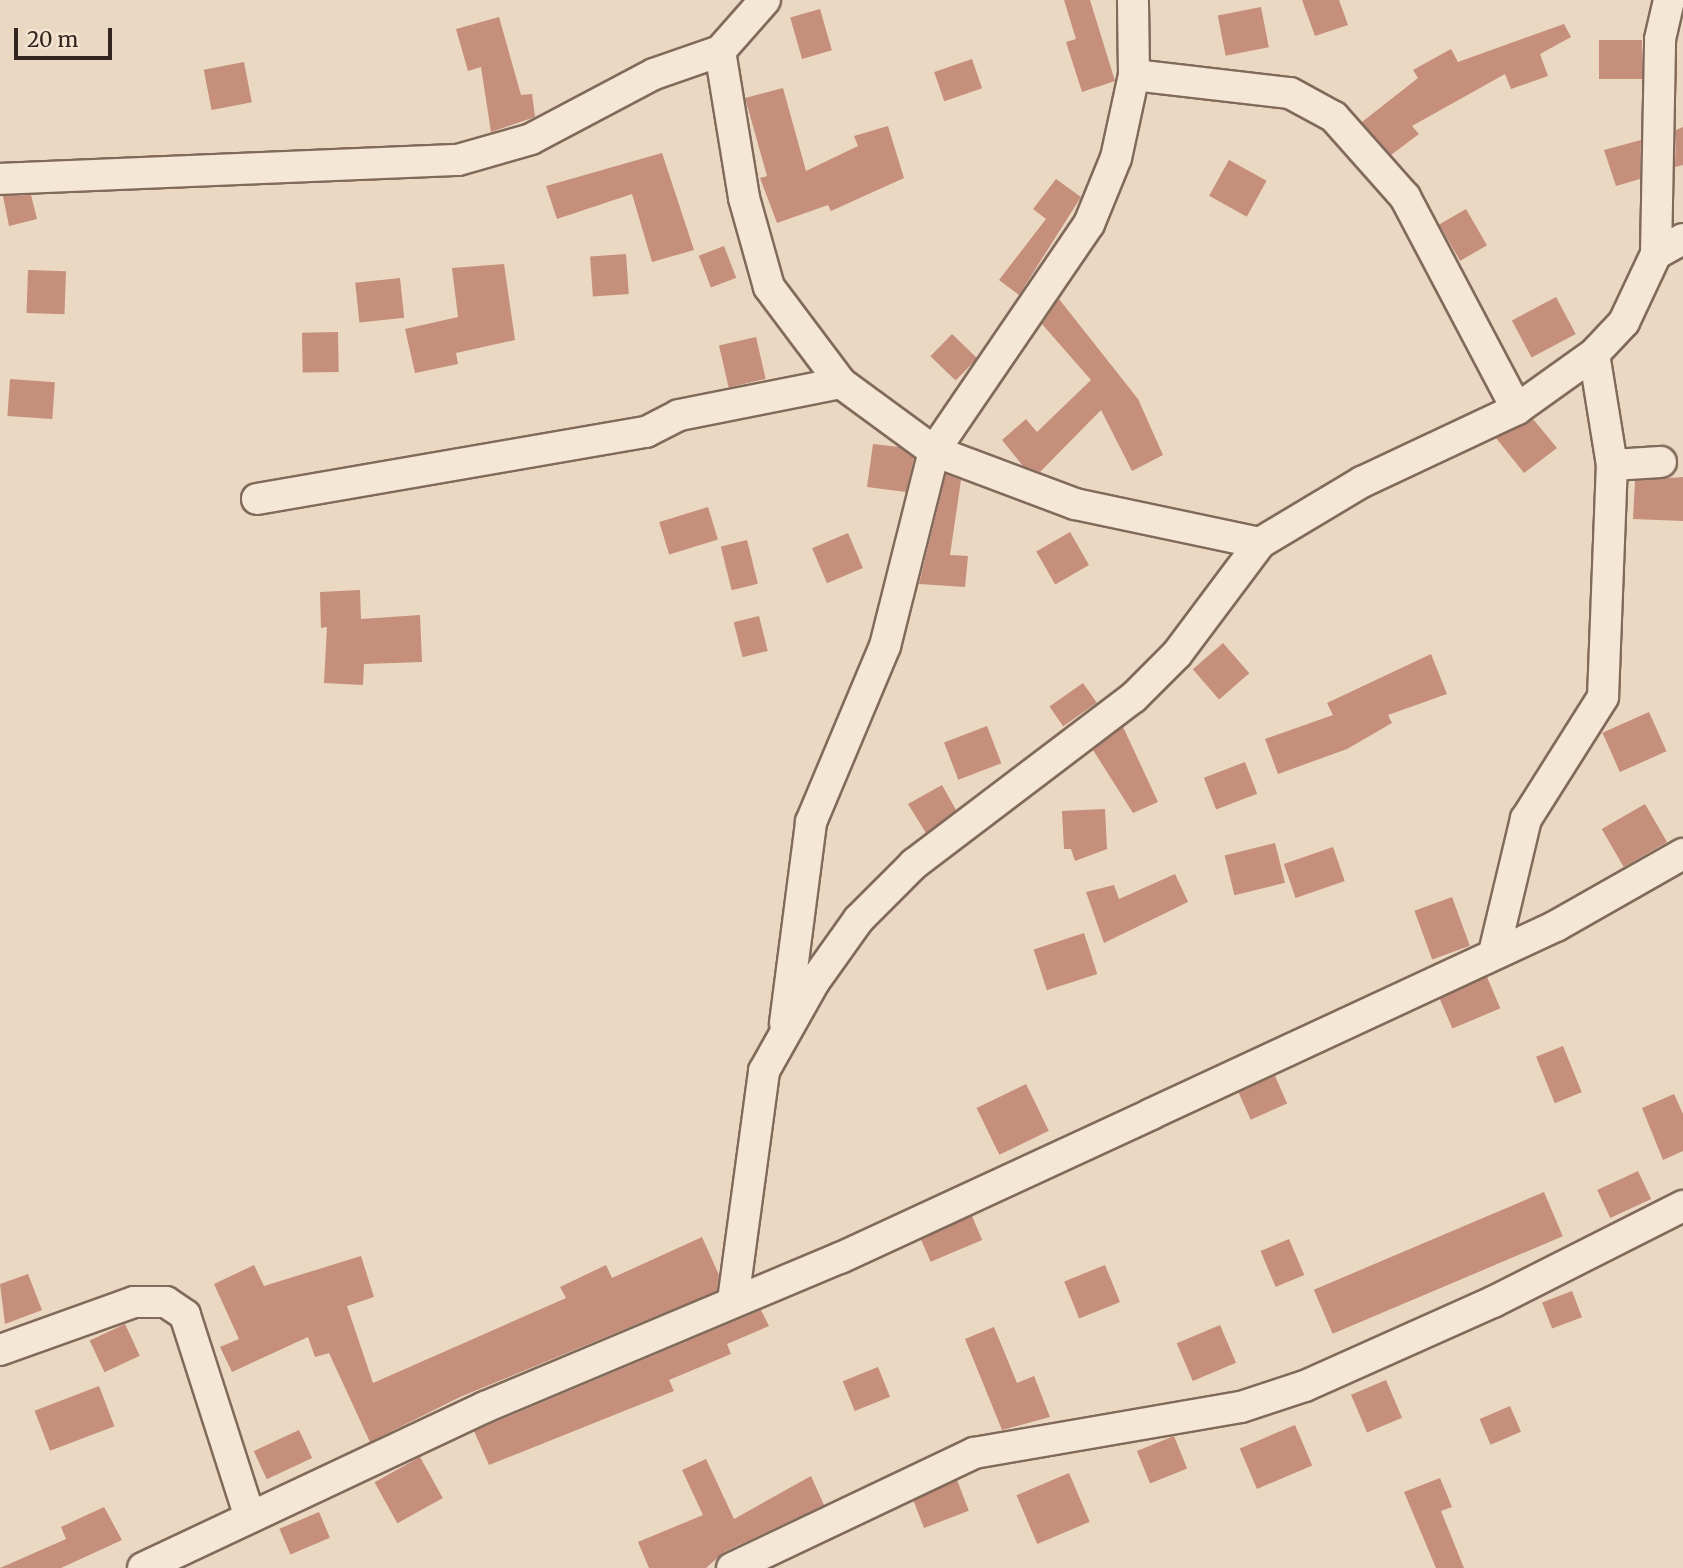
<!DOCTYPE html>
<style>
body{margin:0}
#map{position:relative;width:1683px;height:1568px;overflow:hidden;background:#ead8c2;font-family:Merriweather,serif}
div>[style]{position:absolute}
.building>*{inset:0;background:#c58f7b;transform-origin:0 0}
.roads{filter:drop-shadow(2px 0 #826a5b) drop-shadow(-2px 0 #826a5b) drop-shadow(0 2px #826a5b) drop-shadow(0 -2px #826a5b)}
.minor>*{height:30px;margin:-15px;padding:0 15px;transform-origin:15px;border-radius:15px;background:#f5e7d5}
span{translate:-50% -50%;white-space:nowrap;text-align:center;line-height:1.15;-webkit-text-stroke:5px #f2e4d1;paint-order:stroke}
.scale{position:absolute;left:14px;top:28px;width:98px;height:32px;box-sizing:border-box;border:4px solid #33251e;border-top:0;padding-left:9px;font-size:21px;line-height:24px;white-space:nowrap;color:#33251e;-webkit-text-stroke:5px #f2e4d1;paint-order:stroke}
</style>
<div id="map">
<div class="building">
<div style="clip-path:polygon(1064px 0,1090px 0,1115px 81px,1082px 92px,1066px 42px,1076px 39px)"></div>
<div style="clip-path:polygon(1302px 0,1339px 0,1348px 25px,1315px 36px)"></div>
<div style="left:1261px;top:7px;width:41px;height:44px;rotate:79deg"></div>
<div style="left:820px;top:9px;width:43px;height:31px;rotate:74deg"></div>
<div style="clip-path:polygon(499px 17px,521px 95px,532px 94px,535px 117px,491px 132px,481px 67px,468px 71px,456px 29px)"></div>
<div style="clip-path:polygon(1564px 24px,1571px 37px,1540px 54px,1548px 76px,1511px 89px,1505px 74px,1412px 126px,1419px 134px,1391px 155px,1362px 122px,1418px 78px,1413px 70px,1451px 49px,1458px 62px)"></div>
<div style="left:1642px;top:40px;width:39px;height:43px;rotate:90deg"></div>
<div style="left:972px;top:59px;width:31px;height:40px;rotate:71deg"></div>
<div style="left:244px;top:62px;width:41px;height:41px;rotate:79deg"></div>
<div style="clip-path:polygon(783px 88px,806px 171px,858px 146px,854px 136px,888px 126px,904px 178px,831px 211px,828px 205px,777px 223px,760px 178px,767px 176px,745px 98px)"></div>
<div style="clip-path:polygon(1683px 127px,1683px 165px,1675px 167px,1676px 130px)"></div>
<div style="clip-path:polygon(1641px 140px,1640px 179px,1616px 186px,1604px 150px)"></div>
<div style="clip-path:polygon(662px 153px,694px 250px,652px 262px,632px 194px,557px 219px,546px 186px)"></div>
<div style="left:1229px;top:160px;width:43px;height:41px;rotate:29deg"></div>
<div style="clip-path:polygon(1056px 179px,1081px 197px,1019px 295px,999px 280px,1046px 219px,1033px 209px)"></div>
<div style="clip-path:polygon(31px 195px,37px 219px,9px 226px,3px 196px)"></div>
<div style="left:1466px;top:209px;width:42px;height:31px;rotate:60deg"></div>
<div style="left:724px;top:246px;width:34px;height:27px;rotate:69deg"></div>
<div style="left:626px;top:254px;width:40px;height:36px;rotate:86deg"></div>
<div style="clip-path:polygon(504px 264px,515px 340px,456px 353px,458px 364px,415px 373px,405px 329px,458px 317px,452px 268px)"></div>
<div style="left:28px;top:270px;width:38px;height:43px;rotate:2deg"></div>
<div style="left:400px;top:278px;width:40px;height:45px;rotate:84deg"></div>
<div style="left:1556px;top:297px;width:42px;height:50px;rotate:62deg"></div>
<div style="clip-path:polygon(1059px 299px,1138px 399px,1163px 455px,1132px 471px,1101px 410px,1040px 472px,1023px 466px,1002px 440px,1026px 419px,1037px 432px,1091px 380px,1042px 324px)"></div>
<div style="left:338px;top:332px;width:40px;height:36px;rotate:89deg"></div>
<div style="left:952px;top:334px;width:35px;height:31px;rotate:44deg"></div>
<div style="left:756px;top:337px;width:43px;height:38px;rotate:77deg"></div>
<div style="left:10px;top:379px;width:45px;height:37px;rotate:4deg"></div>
<div style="clip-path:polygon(1533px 419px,1557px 448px,1524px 473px,1496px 438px)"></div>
<div style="clip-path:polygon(873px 444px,899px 447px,914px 458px,906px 492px,867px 487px)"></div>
<div style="clip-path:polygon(946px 474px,961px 480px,950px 555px,968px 556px,965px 587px,919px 584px)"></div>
<div style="clip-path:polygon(1683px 477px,1683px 521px,1633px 519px,1635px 481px)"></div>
<div style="left:708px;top:507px;width:34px;height:51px;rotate:73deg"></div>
<div style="left:1070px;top:532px;width:38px;height:39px;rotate:60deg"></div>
<div style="left:848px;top:533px;width:38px;height:39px;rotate:67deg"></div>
<div style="left:747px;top:540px;width:45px;height:27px;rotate:76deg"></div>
<div style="clip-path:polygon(360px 590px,361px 619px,420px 615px,422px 662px,364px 664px,363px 685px,324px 683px,327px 627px,321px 628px,320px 592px)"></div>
<div style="left:759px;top:616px;width:36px;height:26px;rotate:76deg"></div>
<div style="left:1223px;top:643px;width:40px;height:40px;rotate:49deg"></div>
<div style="clip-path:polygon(1431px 654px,1447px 694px,1388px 715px,1392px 723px,1347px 749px,1278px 774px,1265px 739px,1333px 715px,1327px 703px)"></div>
<div style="left:1083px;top:683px;width:24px;height:41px;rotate:55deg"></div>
<div style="left:1649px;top:712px;width:43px;height:51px;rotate:66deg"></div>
<div style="left:987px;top:726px;width:40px;height:46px;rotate:69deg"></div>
<div style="clip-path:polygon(1123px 727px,1158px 802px,1133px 813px,1093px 750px)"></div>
<div style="left:1245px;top:762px;width:34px;height:44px;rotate:69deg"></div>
<div style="clip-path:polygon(942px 785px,956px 810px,926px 833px,908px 804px)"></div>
<div style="left:1645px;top:804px;width:44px;height:50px;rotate:60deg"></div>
<div style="clip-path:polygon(1105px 809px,1107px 849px,1075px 861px,1071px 849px,1064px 849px,1062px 811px)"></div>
<div style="left:1275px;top:843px;width:41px;height:52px;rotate:76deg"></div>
<div style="left:1333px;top:847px;width:36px;height:52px;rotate:71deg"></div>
<div style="clip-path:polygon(1175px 874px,1188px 902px,1104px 943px,1086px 892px,1114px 885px,1119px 899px)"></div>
<div style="left:1452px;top:897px;width:52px;height:40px;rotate:70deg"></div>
<div style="left:1084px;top:933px;width:43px;height:53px;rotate:72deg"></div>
<div style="left:1487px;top:977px;width:34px;height:52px;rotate:67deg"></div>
<div style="left:1563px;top:1046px;width:50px;height:29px;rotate:68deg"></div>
<div style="left:1275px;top:1076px;width:30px;height:40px;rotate:66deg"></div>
<div style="left:1026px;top:1084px;width:52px;height:55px;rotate:64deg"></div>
<div style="clip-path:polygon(1674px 1094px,1683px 1114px,1683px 1151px,1663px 1160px,1642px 1108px)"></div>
<div style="left:1638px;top:1171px;width:31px;height:45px;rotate:65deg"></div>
<div style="left:1544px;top:1192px;width:48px;height:250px;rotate:67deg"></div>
<div style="left:972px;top:1216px;width:26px;height:56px;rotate:67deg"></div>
<div style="clip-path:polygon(702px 1237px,719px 1275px,717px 1291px,460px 1397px,370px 1442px,329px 1353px,315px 1357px,308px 1337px,232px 1372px,220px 1347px,239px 1339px,214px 1284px,254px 1265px,264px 1286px,361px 1256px,374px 1297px,347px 1306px,373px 1383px,566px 1298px,560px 1287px,606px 1265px,612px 1278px)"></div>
<div style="left:1289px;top:1239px;width:39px;height:31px;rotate:67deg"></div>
<div style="left:1105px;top:1265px;width:40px;height:44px;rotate:68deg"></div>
<div style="clip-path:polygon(28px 1274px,42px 1310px,5px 1324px,0 1284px)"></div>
<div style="left:1572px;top:1291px;width:28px;height:32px;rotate:69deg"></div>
<div style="clip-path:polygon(761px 1310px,769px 1326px,727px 1344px,731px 1354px,669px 1380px,674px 1391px,489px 1465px,474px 1431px)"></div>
<div style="left:125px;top:1324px;width:35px;height:39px;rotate:65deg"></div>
<div style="left:1220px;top:1325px;width:41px;height:47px;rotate:67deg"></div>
<div style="clip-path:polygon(994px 1327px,1017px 1383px,1034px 1376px,1050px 1417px,1002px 1430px,965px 1339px)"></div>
<div style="left:878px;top:1367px;width:32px;height:38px;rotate:68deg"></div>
<div style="left:1386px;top:1380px;width:41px;height:38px;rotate:67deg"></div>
<div style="left:99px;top:1386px;width:43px;height:69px;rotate:69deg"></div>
<div style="left:1510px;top:1406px;width:28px;height:33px;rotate:67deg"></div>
<div style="left:1295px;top:1425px;width:44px;height:60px;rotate:67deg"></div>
<div style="left:299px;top:1430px;width:31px;height:50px;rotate:65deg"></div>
<div style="left:1174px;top:1436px;width:35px;height:40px;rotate:68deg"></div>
<div style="left:420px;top:1457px;width:47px;height:52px;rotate:61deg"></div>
<div style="clip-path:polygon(706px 1459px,734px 1519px,811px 1476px,824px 1505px,724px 1552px,706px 1568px,649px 1568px,638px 1542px,703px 1515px,682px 1470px)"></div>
<div style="left:1069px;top:1473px;width:53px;height:57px;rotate:67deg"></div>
<div style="clip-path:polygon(1440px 1478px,1452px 1507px,1441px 1511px,1464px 1568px,1436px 1568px,1404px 1492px)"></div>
<div style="left:957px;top:1480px;width:33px;height:48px;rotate:69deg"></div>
<div style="clip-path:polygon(104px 1507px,122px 1540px,61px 1568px,0 1568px,66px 1539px,61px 1527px)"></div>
<div style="left:319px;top:1512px;width:28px;height:43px;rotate:67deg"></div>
</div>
<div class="roads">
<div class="minor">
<div style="left:720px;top:51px;width:149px;rotate:80.7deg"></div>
<div style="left:744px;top:198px;width:92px;rotate:74.3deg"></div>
<div style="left:769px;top:287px;width:120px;rotate:53.1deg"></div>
<div style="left:841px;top:383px;width:115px;rotate:36.2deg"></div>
<div style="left:934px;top:451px;width:151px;rotate:20.6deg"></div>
<div style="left:1075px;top:504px;width:189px;rotate:11.9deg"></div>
<div style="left:1134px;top:75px;width:157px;rotate:6.6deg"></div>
<div style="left:1290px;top:93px;width:50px;rotate:28.6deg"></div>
<div style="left:1334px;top:117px;width:107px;rotate:48.4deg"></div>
<div style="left:1405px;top:197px;width:240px;rotate:62.2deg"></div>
<div style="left:0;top:179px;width:458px;rotate:-2.4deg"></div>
<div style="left:458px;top:160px;width:76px;rotate:-16deg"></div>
<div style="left:531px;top:139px;width:139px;rotate:-27.9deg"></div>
<div style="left:654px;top:74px;width:70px;rotate:-19.2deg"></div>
<div style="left:720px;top:51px;width:68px;rotate:-48.6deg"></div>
<div style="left:1656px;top:254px;width:215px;rotate:-88.9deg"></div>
<div style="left:1660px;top:39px;width:40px;rotate:-77deg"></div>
<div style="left:1612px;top:465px;width:49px;rotate:-3.5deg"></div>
<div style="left:257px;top:499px;width:395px;rotate:-9.8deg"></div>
<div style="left:646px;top:432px;width:37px;rotate:-27deg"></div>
<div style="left:679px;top:415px;width:165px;rotate:-11.2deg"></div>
<div style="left:1494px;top:953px;width:138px;rotate:-76.6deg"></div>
<div style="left:1526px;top:819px;width:144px;rotate:-57.7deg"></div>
<div style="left:1603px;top:697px;width:232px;rotate:-87.8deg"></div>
<div style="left:1612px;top:465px;width:112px;rotate:-99.2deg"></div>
<div style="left:785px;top:1023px;width:203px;rotate:-82.6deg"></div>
<div style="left:811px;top:822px;width:191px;rotate:-67.2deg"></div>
<div style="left:885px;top:646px;width:201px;rotate:-75.9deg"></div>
<div style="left:934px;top:451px;width:275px;rotate:-55.7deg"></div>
<div style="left:1089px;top:224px;width:71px;rotate:-67.8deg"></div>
<div style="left:1116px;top:158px;width:85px;rotate:-77.8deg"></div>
<div style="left:1134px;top:75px;width:75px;rotate:-90.8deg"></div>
<div style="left:733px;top:1301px;width:232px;rotate:-82.3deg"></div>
<div style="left:764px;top:1071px;width:102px;rotate:-60.7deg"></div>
<div style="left:814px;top:982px;width:77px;rotate:-54.5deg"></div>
<div style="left:859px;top:919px;width:78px;rotate:-45deg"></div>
<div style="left:914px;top:864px;width:275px;rotate:-37.2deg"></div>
<div style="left:1133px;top:698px;width:62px;rotate:-45deg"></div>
<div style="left:1177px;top:654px;width:139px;rotate:-53.2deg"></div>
<div style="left:1260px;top:543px;width:119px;rotate:-30.9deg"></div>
<div style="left:1362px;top:482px;width:171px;rotate:-25.2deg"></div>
<div style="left:1517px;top:409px;width:95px;rotate:-35.5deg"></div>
<div style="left:1594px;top:354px;width:44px;rotate:-46.8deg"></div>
<div style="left:1624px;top:322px;width:75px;rotate:-64.8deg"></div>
<div style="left:1656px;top:254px;width:31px;rotate:-29deg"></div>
<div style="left:0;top:1350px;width:142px;rotate:-19.7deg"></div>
<div style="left:134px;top:1302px;width:32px"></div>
<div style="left:166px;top:1302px;width:23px;rotate:34deg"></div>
<div style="left:185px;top:1315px;width:212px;rotate:72.2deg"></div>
<div style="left:143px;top:1568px;width:378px;rotate:-25.2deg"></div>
<div style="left:485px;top:1407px;width:385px;rotate:-22.8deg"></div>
<div style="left:840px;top:1258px;width:343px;rotate:-24.8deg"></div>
<div style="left:1151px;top:1114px;width:447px;rotate:-24.9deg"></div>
<div style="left:1556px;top:926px;width:146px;rotate:-29.6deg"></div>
<div style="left:732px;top:1568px;width:268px;rotate:-25.4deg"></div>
<div style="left:974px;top:1453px;width:271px;rotate:-9.8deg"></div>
<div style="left:1241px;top:1407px;width:67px;rotate:-18.2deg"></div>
<div style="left:1305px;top:1386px;width:206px;rotate:-24.1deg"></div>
<div style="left:1493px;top:1302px;width:213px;rotate:-26.8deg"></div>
</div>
</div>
<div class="scale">20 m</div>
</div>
